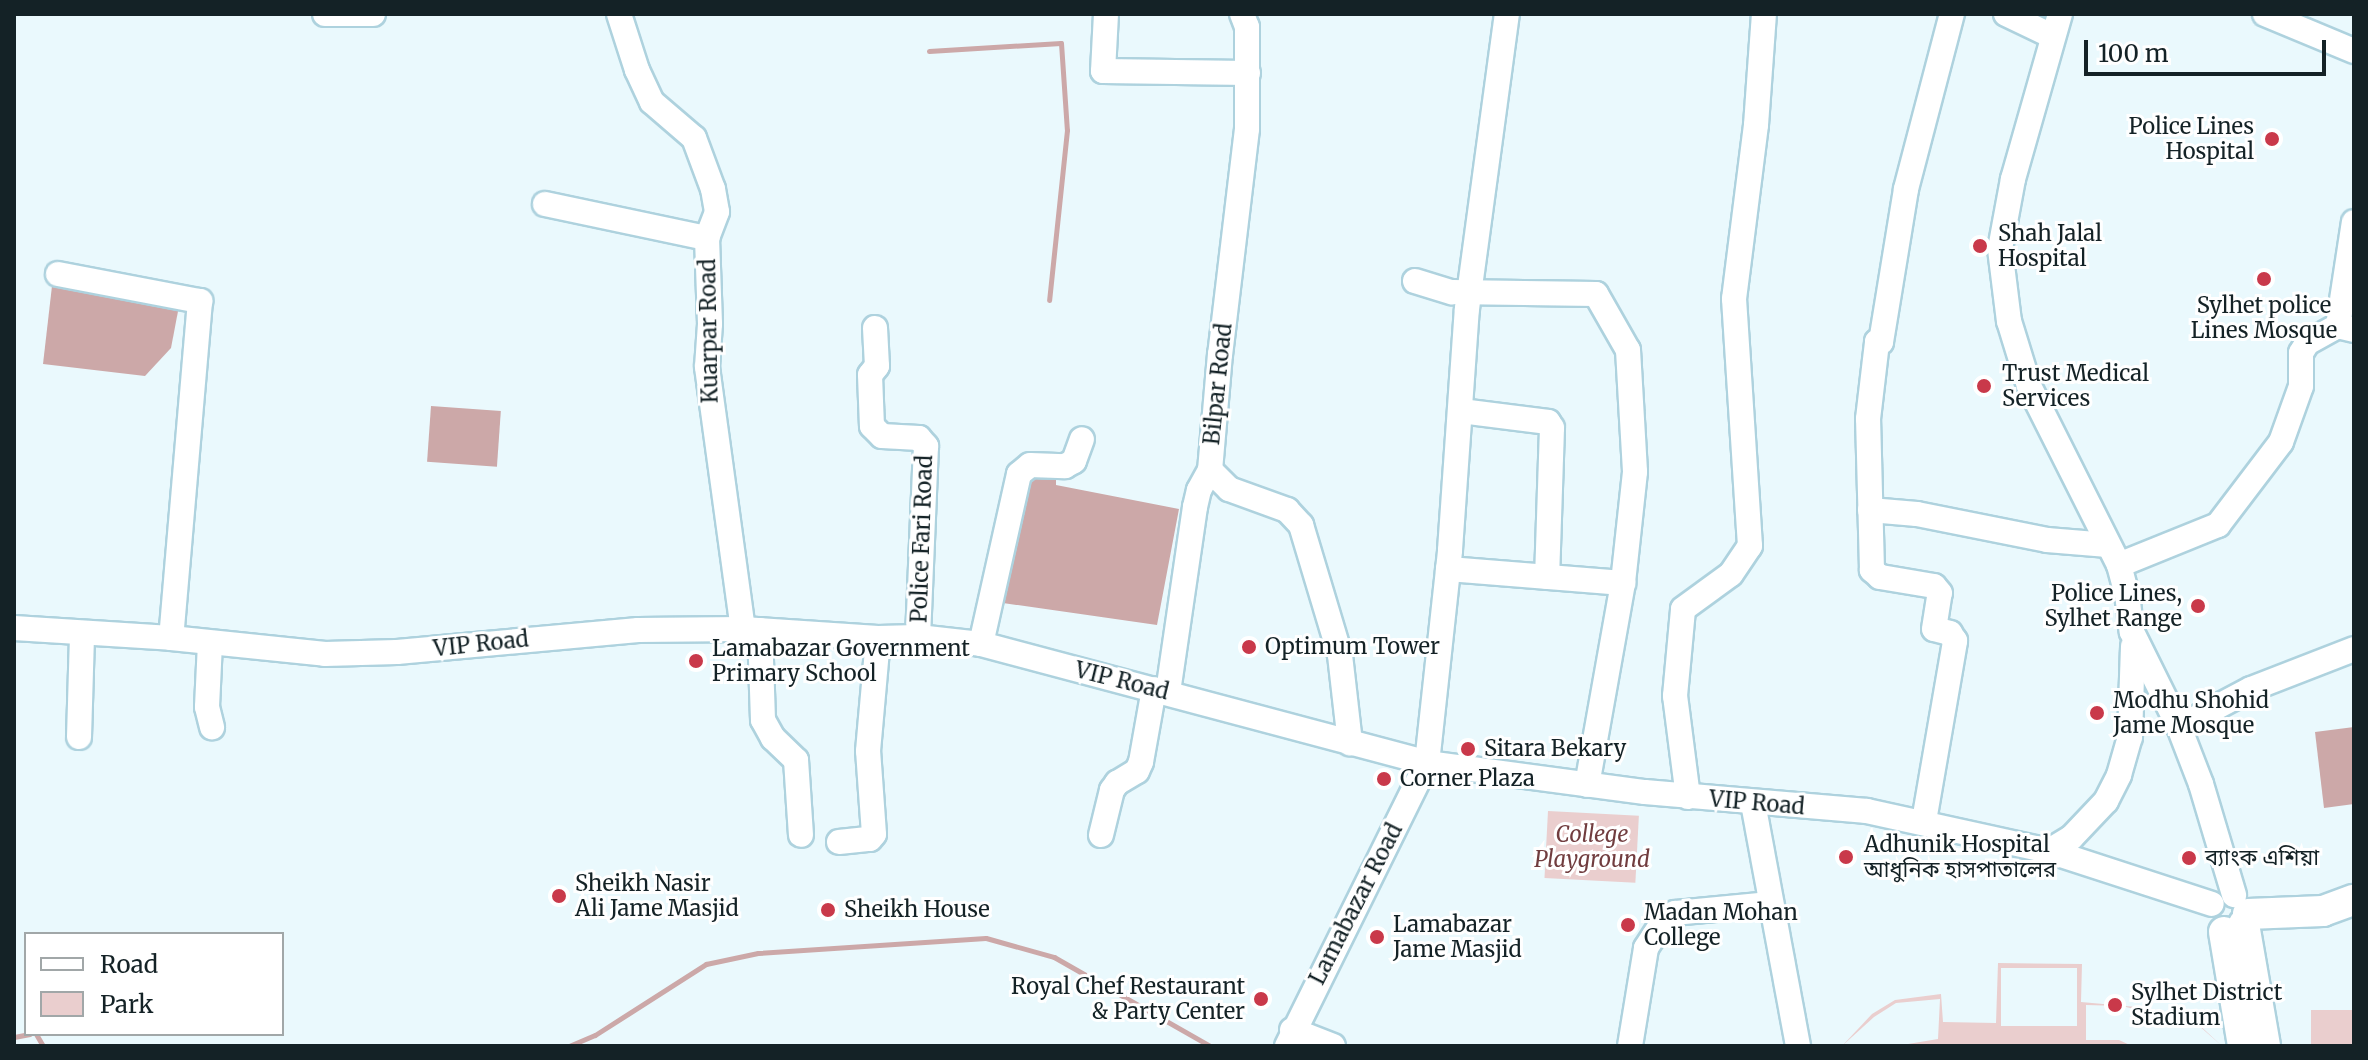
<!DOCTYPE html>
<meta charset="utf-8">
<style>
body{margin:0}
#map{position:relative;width:2368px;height:1060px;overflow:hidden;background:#eaf9fd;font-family:Merriweather,"Noto Sans Bengali",serif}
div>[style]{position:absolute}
.green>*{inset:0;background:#eacece;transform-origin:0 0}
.water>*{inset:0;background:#cca8a8;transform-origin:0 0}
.stream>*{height:5px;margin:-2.5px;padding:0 2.5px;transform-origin:2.5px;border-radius:2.5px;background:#cca8a8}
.roads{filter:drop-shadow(2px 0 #aed2de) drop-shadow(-2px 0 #aed2de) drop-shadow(0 2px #aed2de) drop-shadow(0 -2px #aed2de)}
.minor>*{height:24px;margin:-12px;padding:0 12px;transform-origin:12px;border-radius:12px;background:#fff}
.major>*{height:30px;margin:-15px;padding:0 15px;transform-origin:15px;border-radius:15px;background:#fff}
.dots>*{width:22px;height:22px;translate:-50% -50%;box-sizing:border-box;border:4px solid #fff;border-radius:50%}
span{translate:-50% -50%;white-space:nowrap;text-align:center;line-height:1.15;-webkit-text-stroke:6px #fff;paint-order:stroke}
.poi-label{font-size:22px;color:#142226}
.right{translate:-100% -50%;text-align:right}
.left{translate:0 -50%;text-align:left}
.street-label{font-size:22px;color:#142226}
.park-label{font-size:22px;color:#713d3f;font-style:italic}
.frame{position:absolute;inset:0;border:16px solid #142226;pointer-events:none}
.legend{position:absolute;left:24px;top:932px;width:260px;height:104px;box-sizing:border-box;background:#fff;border:2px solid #a1a7a8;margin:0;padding:10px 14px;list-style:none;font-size:24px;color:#142226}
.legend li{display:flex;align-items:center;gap:16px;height:40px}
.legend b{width:40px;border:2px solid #a1a7a8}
.scale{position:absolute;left:2084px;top:40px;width:242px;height:36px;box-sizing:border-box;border:4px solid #142226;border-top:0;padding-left:10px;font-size:24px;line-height:28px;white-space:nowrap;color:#142226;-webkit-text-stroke:6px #fff;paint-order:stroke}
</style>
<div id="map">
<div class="green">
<div style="left:1548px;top:811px;width:91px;height:67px;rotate:3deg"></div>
<div style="clip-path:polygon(evenodd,1998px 963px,2082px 964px,2081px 1002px,2147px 1008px,2169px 1022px,2181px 1008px,2222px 1046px,2181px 1010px,2170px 1024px,2147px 1012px,2122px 1006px,2086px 1005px,2086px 1040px,2119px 1040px,2132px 1046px,1896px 1046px,1938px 1039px,1940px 999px,1896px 1003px,1874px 1017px,1842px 1046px,1872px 1014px,1895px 1000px,1941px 994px,1943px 1022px,1996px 1023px,1998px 963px,2001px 968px,2077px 968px,2077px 1026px,2001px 1026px,2001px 968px)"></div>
<div style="left:2354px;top:1010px;width:36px;height:43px;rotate:90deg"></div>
</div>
<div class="water">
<div style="clip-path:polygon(52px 286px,179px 306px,171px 348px,145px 376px,43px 364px)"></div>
<div style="left:431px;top:406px;width:70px;height:56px;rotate:4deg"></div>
<div style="clip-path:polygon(1030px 476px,1056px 480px,1056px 485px,1179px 509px,1157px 625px,1003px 603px)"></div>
<div style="clip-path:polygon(2354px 727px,2354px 804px,2324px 808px,2315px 732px)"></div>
</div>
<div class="stream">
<div style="left:929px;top:51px;width:132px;rotate:-3.5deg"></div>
<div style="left:1061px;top:43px;width:87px;rotate:86.1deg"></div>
<div style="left:1067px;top:130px;width:171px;rotate:96deg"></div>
<div style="left:36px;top:1034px;width:14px;rotate:60deg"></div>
<div style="left:14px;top:1037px;width:16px;rotate:-11deg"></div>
<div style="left:569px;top:1046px;width:28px;rotate:-23deg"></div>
<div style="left:595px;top:1035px;width:132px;rotate:-32.6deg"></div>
<div style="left:706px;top:964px;width:53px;rotate:-11.9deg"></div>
<div style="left:758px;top:953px;width:228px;rotate:-3.8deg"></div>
<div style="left:986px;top:938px;width:71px;rotate:15.6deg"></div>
<div style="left:1054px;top:957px;width:180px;rotate:29.7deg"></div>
</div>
<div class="roads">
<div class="minor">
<div style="left:325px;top:14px;width:48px"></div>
<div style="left:619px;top:14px;width:59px;rotate:72.2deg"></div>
<div style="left:637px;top:70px;width:35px;rotate:65deg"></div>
<div style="left:652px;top:102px;width:55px;rotate:40.6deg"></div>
<div style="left:694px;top:138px;width:54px;rotate:69.6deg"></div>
<div style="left:713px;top:189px;width:23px;rotate:80deg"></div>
<div style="left:717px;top:212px;width:28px;rotate:111deg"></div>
<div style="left:707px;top:238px;width:86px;rotate:88deg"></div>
<div style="left:710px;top:324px;width:43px;rotate:94deg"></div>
<div style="left:707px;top:367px;width:264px;rotate:82.2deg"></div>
<div style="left:1106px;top:14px;width:57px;rotate:93deg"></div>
<div style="left:1103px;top:71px;width:145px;rotate:0.8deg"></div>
<div style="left:1242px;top:14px;width:14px;rotate:69deg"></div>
<div style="left:1247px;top:27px;width:102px;rotate:90deg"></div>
<div style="left:1247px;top:129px;width:227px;rotate:96.8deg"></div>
<div style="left:1220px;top:354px;width:116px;rotate:94.9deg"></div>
<div style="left:1210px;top:470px;width:27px;rotate:45deg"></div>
<div style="left:1229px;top:489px;width:62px;rotate:19.9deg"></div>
<div style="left:1287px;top:510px;width:21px;rotate:47deg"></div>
<div style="left:1301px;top:525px;width:136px;rotate:73.3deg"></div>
<div style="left:1340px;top:655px;width:89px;rotate:83.5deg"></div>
<div style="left:2006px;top:14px;width:51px;rotate:25.6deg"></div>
<div style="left:2060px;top:14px;width:172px;rotate:105.9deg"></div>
<div style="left:2013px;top:179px;width:71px;rotate:100.5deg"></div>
<div style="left:2000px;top:249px;width:73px;rotate:82.9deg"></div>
<div style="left:2009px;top:321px;width:68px;rotate:72.9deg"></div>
<div style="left:2029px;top:386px;width:200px;rotate:63.3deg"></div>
<div style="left:2119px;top:565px;width:30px;rotate:75deg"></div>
<div style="left:2127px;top:594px;width:38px;rotate:83deg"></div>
<div style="left:2132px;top:632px;width:106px;rotate:63.7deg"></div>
<div style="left:2179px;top:727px;width:61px;rotate:68.9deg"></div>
<div style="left:2201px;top:784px;width:116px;rotate:73.4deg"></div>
<div style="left:2265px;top:14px;width:96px;rotate:22.6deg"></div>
<div style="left:545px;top:204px;width:166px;rotate:11.9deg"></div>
<div style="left:58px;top:274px;width:145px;rotate:10.8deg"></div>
<div style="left:200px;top:301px;width:338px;rotate:94.9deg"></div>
<div style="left:1415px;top:281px;width:39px;rotate:17deg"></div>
<div style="left:1452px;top:292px;width:144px;rotate:0.8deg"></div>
<div style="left:1596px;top:294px;width:64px;rotate:60.3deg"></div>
<div style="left:1628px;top:350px;width:122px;rotate:86.7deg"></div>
<div style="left:1635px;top:472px;width:112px;rotate:96.2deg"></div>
<div style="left:1623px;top:583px;width:205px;rotate:100.1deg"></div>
<div style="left:2338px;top:326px;width:105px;rotate:-81.3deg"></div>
<div style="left:875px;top:328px;width:38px;rotate:87deg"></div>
<div style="left:877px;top:366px;width:11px;rotate:128deg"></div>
<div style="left:870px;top:375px;width:51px;rotate:87.8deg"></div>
<div style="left:872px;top:426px;width:14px;rotate:45deg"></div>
<div style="left:882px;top:436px;width:37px;rotate:3deg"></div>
<div style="left:919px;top:438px;width:11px;rotate:49deg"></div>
<div style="left:926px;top:446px;width:191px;rotate:92.4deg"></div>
<div style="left:1461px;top:411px;width:88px;rotate:7.2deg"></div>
<div style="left:1548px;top:422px;width:7px;rotate:56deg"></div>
<div style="left:1552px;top:428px;width:149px;rotate:91.9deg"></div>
<div style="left:1870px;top:510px;width:47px;rotate:4.9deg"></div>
<div style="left:1917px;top:514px;width:133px;rotate:11.3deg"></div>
<div style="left:2047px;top:540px;width:61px;rotate:4.7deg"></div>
<div style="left:2119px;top:565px;width:107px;rotate:-22deg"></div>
<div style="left:2218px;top:525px;width:104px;rotate:-52.8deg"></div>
<div style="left:2281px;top:442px;width:59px;rotate:-70.3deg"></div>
<div style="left:2301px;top:386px;width:33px;rotate:-90deg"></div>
<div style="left:2301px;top:353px;width:12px;rotate:-59deg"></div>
<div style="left:2307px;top:343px;width:35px;rotate:-29deg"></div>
<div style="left:2338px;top:326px;width:16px;rotate:14deg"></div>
<div style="left:1448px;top:569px;width:176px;rotate:4.6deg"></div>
<div style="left:14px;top:628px;width:157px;rotate:3.6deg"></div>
<div style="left:171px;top:638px;width:155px;rotate:5.9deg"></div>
<div style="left:325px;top:654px;width:72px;rotate:-1.6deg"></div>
<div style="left:397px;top:652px;width:242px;rotate:-5.2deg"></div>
<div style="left:638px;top:630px;width:105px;rotate:-0.5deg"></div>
<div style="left:743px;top:629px;width:135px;rotate:3.8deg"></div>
<div style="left:878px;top:638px;width:40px;rotate:-1.4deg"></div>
<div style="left:918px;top:637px;width:63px;rotate:6.3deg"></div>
<div style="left:981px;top:644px;width:462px;rotate:14.9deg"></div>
<div style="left:1427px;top:763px;width:220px;rotate:7.6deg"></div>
<div style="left:1645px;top:792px;width:223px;rotate:4.9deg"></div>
<div style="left:1867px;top:811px;width:186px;rotate:12.4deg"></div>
<div style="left:2049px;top:851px;width:171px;rotate:18deg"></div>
<div style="left:760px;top:630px;width:90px;rotate:88.1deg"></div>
<div style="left:763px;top:720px;width:21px;rotate:61deg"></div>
<div style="left:773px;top:738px;width:32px;rotate:44deg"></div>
<div style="left:796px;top:760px;width:75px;rotate:86.2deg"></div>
<div style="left:210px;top:643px;width:64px;rotate:92.7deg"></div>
<div style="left:207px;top:707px;width:21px;rotate:76deg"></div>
<div style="left:981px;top:644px;width:174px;rotate:-77.4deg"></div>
<div style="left:1019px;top:474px;width:14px;rotate:-39deg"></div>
<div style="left:1030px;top:465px;width:35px;rotate:2deg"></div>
<div style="left:1065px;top:466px;width:10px;rotate:-29deg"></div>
<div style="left:1074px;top:461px;width:23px;rotate:-70deg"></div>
<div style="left:1168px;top:692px;width:187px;rotate:-81.7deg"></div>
<div style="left:1195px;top:507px;width:17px;rotate:-77deg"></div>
<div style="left:1199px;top:490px;width:23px;rotate:-61deg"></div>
<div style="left:2179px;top:727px;width:81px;rotate:-27.8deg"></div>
<div style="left:2251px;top:689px;width:110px;rotate:-21.2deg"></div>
<div style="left:79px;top:737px;width:104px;rotate:-88.3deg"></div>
<div style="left:1688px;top:797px;width:102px;rotate:-97.3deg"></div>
<div style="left:1675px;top:696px;width:87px;rotate:-84.7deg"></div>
<div style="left:1683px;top:609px;width:59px;rotate:-36.1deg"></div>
<div style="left:1731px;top:574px;width:34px;rotate:-56deg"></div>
<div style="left:1750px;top:546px;width:248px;rotate:-93.7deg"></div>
<div style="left:1734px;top:299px;width:175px;rotate:-82.8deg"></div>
<div style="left:1756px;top:125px;width:111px;rotate:-85.9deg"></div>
<div style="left:1753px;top:803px;width:247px;rotate:79.5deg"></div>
<div style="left:1924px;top:821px;width:183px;rotate:-80.2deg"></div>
<div style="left:1955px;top:641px;width:9px;rotate:-122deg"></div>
<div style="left:1950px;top:633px;width:16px;rotate:-166deg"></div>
<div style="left:1934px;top:629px;width:36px;rotate:-81deg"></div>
<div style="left:1940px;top:593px;width:9px;rotate:-131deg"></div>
<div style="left:1934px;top:586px;width:55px;rotate:-170.5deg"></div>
<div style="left:1880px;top:577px;width:11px;rotate:-139deg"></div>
<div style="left:1872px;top:570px;width:151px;rotate:-91.5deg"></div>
<div style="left:1868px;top:419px;width:78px;rotate:-83.3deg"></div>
<div style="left:1877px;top:342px;width:4px"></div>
<div style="left:1881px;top:342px;width:155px;rotate:-80.7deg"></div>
<div style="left:1906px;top:189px;width:181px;rotate:-75.3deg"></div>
<div style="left:1101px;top:835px;width:46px;rotate:-76.3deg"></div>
<div style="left:1112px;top:790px;width:9px;rotate:-54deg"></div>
<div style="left:1117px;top:783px;width:23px;rotate:-31deg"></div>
<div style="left:1137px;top:771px;width:10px;rotate:-66deg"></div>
<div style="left:1141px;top:762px;width:74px;rotate:-79.9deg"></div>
<div style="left:839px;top:842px;width:31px;rotate:-6deg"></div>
<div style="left:870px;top:839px;width:6px;rotate:-51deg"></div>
<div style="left:874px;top:834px;width:83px;rotate:-94.1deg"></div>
<div style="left:868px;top:751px;width:113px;rotate:-84.9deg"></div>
<div style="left:2049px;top:851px;width:26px;rotate:-31deg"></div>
<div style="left:2071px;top:838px;width:51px;rotate:-46.6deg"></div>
<div style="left:2106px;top:801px;width:29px;rotate:-63deg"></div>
<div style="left:2119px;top:775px;width:40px;rotate:-74deg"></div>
<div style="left:2130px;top:737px;width:91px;rotate:-88.1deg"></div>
<div style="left:1292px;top:1030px;width:44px;rotate:21.3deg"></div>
<div style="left:1287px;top:1046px;width:316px;rotate:-63.7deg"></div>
<div style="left:1427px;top:763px;width:214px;rotate:-83.8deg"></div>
<div style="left:1450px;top:550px;width:242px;rotate:-86deg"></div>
<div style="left:1467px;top:309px;width:298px;rotate:-82.3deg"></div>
<div style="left:1630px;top:1046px;width:99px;rotate:-80.7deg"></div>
<div style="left:1646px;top:948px;width:35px;rotate:-57deg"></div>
<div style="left:1665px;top:919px;width:12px;rotate:-31deg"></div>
<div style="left:1675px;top:913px;width:94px;rotate:-5.5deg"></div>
</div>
<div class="major">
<div style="left:2248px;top:914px;width:75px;rotate:-2.3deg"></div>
<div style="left:2323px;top:911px;width:33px;rotate:-20deg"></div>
<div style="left:2244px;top:924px;width:124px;rotate:80.2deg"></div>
<div style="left:2224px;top:932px;width:116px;rotate:80.5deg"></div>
</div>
</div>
<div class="dots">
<div style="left:2272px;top:139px;background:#c9394a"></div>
<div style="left:1980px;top:246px;background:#c9394a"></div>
<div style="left:2264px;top:279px;background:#c9394a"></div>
<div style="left:1984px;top:386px;background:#c9394a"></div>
<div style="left:2198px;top:606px;background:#c9394a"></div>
<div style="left:1249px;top:647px;background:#c9394a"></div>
<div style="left:696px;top:661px;background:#c9394a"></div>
<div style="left:2097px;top:713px;background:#c9394a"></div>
<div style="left:1468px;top:749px;background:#c9394a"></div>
<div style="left:1384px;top:779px;background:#c9394a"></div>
<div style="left:1846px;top:857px;background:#c9394a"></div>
<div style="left:2189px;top:858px;background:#c9394a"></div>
<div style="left:559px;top:896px;background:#c9394a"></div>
<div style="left:828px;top:910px;background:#c9394a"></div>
<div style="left:1628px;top:925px;background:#c9394a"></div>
<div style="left:1377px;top:937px;background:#c9394a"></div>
<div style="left:1261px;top:999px;background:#c9394a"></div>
<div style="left:2115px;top:1005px;background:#c9394a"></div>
</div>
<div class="poi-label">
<span class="right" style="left:2254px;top:139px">Police Lines<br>Hospital</span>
<span class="left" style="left:1998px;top:246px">Shah Jalal<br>Hospital</span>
<span style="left:2264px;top:318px">Sylhet police<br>Lines Mosque</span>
<span class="left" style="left:2002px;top:386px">Trust Medical<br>Services</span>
<span class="right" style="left:2182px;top:606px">Police Lines,<br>Sylhet Range</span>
<span class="left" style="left:1265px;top:647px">Optimum Tower</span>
<span class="left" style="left:712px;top:661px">Lamabazar Government<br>Primary School</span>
<span class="left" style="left:2113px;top:713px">Modhu Shohid<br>Jame Mosque</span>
<span class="left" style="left:1484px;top:749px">Sitara Bekary</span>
<span class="left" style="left:1400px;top:779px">Corner Plaza</span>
<span class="left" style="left:1864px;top:857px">Adhunik Hospital<br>আধুনিক হাসপাতালের</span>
<span class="left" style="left:2205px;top:858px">ব্যাংক এশিয়া</span>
<span class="left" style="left:575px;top:896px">Sheikh Nasir<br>Ali Jame Masjid</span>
<span class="left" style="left:844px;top:910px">Sheikh House</span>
<span class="left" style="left:1644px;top:925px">Madan Mohan<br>College</span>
<span class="left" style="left:1393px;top:937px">Lamabazar<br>Jame Masjid</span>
<span class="right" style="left:1245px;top:999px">Royal Chef Restaurant<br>&amp; Party Center</span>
<span class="left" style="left:2131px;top:1005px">Sylhet District<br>Stadium</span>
</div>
<div class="street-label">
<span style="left:709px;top:331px;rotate:-91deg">Kuarpar Road</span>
<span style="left:1218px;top:384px;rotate:-84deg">Bilpar Road</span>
<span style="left:922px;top:539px;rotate:-88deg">Police Fari Road</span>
<span style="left:481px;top:644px;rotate:-6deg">VIP Road</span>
<span style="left:1122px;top:681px;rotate:14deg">VIP Road</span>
<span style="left:1757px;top:803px;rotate:5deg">VIP Road</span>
<span style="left:1356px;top:904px;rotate:-63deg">Lamabazar Road</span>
</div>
<div class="park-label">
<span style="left:1592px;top:847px">College<br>Playground</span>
</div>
<div class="frame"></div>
<ul class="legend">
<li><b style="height:10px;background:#fff"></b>Road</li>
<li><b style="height:22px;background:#eacece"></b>Park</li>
</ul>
<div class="scale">100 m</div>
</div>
